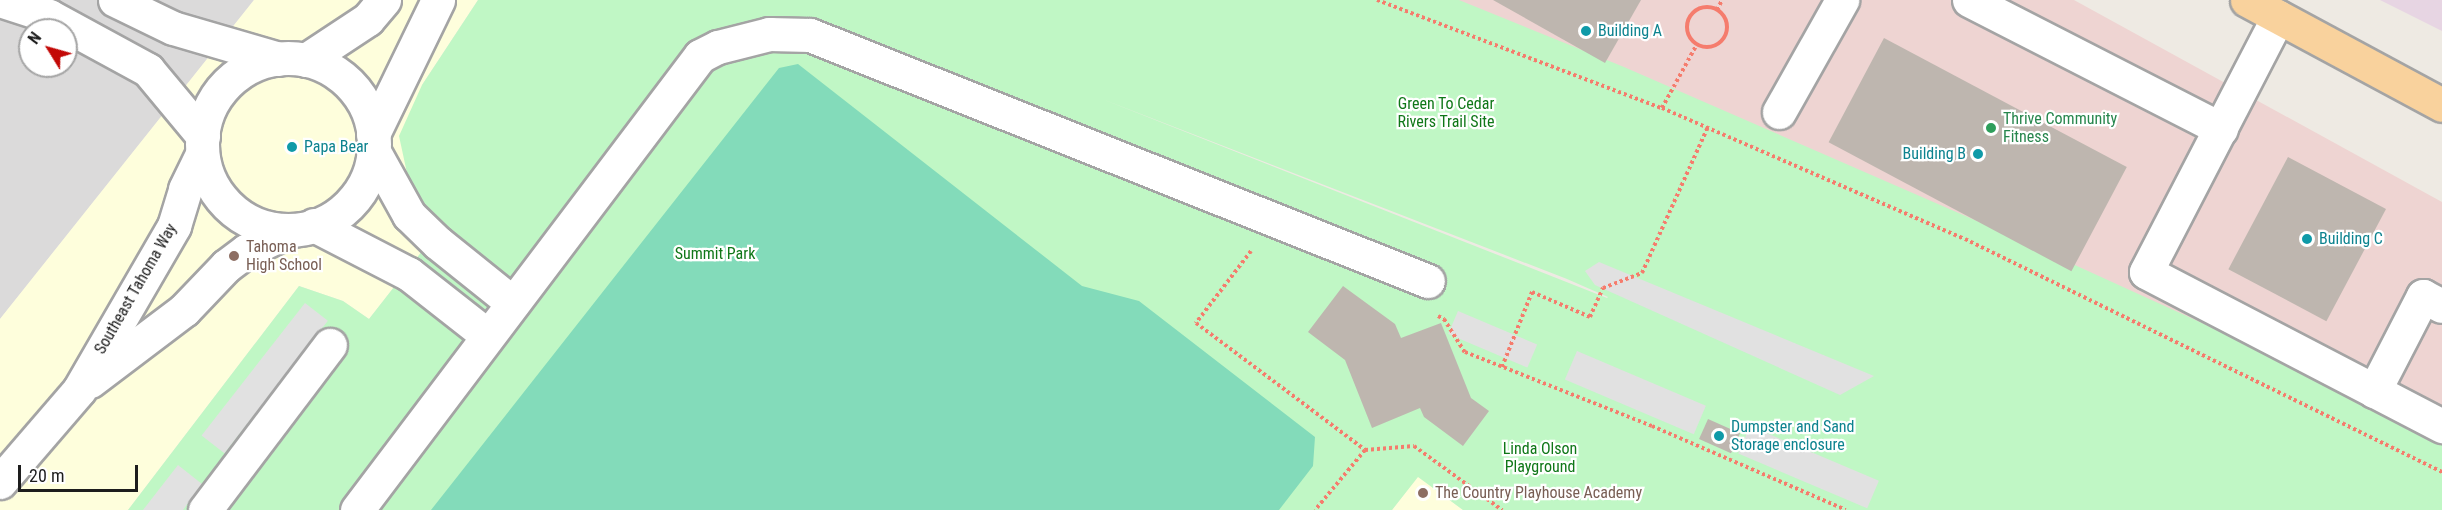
<!DOCTYPE html>
<style>
body{margin:0}
#map{position:relative;width:2442px;height:510px;overflow:hidden;background:#eeeae3;font-family:"Roboto Condensed",sans-serif}
div>[style]{position:absolute}
.residential>*{inset:0;background:#dbdada}
.commercial>*{inset:0;background:#eed4d2}
.industrial>*{inset:0;background:#e7d5e3}
.education>*{inset:0;background:#fefedc}
.park>*{inset:0;background:#c0f7c5}
.pitch>*{inset:0;background:#83dbba}
.parking>*{inset:0;background:#e1e1e1;transform-origin:0 0}
.building>*{inset:0;background:#beb6af;transform-origin:0 0}
.path>*{height:4px;margin-top:-2px;transform-origin:0;background:repeating-linear-gradient(90deg,#f57c6d 0 3px,transparent 0 6px)}
.path>.ring{margin:-2px;padding:0;box-sizing:content-box;background:none;border:4px solid #f57c6d;border-radius:50%}
.roads{filter:drop-shadow(2px 0 #a4a4a4) drop-shadow(-2px 0 #a4a4a4) drop-shadow(0 2px #a4a4a4) drop-shadow(0 -2px #a4a4a4)}
.minor>*{height:33px;margin:-16.5px;padding:0 16.5px;transform-origin:16.5px;border-radius:16.5px;background:#fff}
.minor>.ring{margin:-16.5px;padding:0;box-sizing:content-box;background:none;border:33px solid #fff;border-radius:50%}
.major>*{height:33px;margin:-16.5px;padding:0 16.5px;transform-origin:16.5px;border-radius:16.5px;background:#f9d29d}
.dots>*{width:16px;height:16px;translate:-50% -50%;box-sizing:border-box;border:3px solid #fff;border-radius:50%}
span{translate:-50% -50%;white-space:nowrap;text-align:center;line-height:1.15;-webkit-text-stroke:4.5px #fff;paint-order:stroke}
.culture-label{font-size:16px;color:#0d838f}
.left{translate:0 -50%;text-align:left}
.right{translate:-100% -50%;text-align:right}
.park-label{font-size:16px;color:#0f7718}
.leisure-label{font-size:16px;color:#27864d}
.education-label{font-size:16px;color:#785e54}
.street-label{font-size:16px;color:#1d1d1d}
.north{position:absolute;left:18px;top:18px;width:60px;height:60px;box-sizing:border-box;background:#fff;border:2px solid #a5a5a5;border-radius:50%;rotate:307deg;font-size:16px;font-weight:700;line-height:24px;text-align:center;color:#1d1d1d}
.north::after{content:'';display:block;margin:auto;width:21px;height:27px;background:#c30806;clip-path:polygon(50% 0,100% 100%,50% 72%,0 100%)}
.scale{position:absolute;left:18px;top:465px;width:120px;height:27px;box-sizing:border-box;border:3px solid #1d1d1d;border-top:0;padding-left:8px;font-size:18px;line-height:21px;white-space:nowrap;color:#1d1d1d;-webkit-text-stroke:4px #fff;paint-order:stroke}
</style>
<div id="map">
<div class="residential">
<div style="clip-path:polygon(evenodd,0 0,254px 0,0 319px,0 0,30px 30px,66px 30px,66px 66px,30px 66px,30px 30px)"></div>
</div>
<div class="commercial">
<div style="clip-path:polygon(1456px 0,2074px 0,2442px 202px,2442px 447px)"></div>
</div>
<div class="industrial">
<div style="clip-path:polygon(2380px 0,2442px 0,2442px 31px)"></div>
</div>
<div class="education">
<div style="clip-path:polygon(254px 0,478px 0,422px 85px,441px 227px,369px 319px,343px 301px,299px 286px,128px 510px,0 510px,0 319px)"></div>
<div style="clip-path:polygon(1418px 476px,1463px 510px,1392px 510px)"></div>
</div>
<div class="park">
<div style="clip-path:polygon(evenodd,478px 0,1459px 0,1624px 67px,2009px 235px,2202px 323px,2442px 440px,2442px 510px,1463px 510px,1418px 477px,1392px 510px,128px 510px,299px 286px,343px 301px,369px 319px,441px 227px,410px 187px,399px 136px,422px 85px,478px 0,1102px 99px,1567px 279px,1608px 297px,1607px 298px,1102px 99px)"></div>
</div>
<div class="pitch">
<div style="clip-path:polygon(798px 64px,1082px 286px,1139px 301px,1315px 437px,1313px 466px,1279px 510px,431px 510px,779px 68px)"></div>
</div>
<div class="parking">
<div style="clip-path:polygon(1599px 262px,1874px 376px,1840px 395px,1595px 285px,1585px 271px)"></div>
<div style="left:305px;top:303px;width:29px;height:168px;rotate:38deg"></div>
<div style="left:1458px;top:311px;width:86px;height:25px;rotate:23deg"></div>
<div style="left:1577px;top:351px;width:140px;height:31px;rotate:23deg"></div>
<div style="left:1750px;top:426px;width:140px;height:30px;rotate:23deg"></div>
<div style="clip-path:polygon(178px 465px,202px 484px,183px 510px,143px 510px)"></div>
</div>
<div class="building">
<div style="clip-path:polygon(1493px 0,1641px 0,1605px 63px)"></div>
<div style="left:1884px;top:38px;width:275px;height:118px;rotate:28deg"></div>
<div style="left:2288px;top:157px;width:111px;height:127px;rotate:28deg"></div>
<div style="clip-path:polygon(1343px 286px,1395px 324px,1401px 338px,1441px 323px,1471px 398px,1489px 411px,1463px 446px,1424px 417px,1420px 408px,1372px 428px,1345px 360px,1308px 332px)"></div>
<div style="left:1708px;top:419px;width:35px;height:22px;rotate:24deg"></div>
</div>
<div class="path">
<div style="left:1377px;top:0;width:305px;rotate:20.8deg"></div>
<div style="left:1662px;top:108px;width:330px;rotate:23.4deg"></div>
<div style="left:1965px;top:239px;width:531px;rotate:26.03deg"></div>
<div class="ring" style="left:1687px;top:7px;width:36px;height:36px"></div>
<div style="left:1717px;top:10px;width:11px;rotate:-63deg"></div>
<div style="left:1662px;top:108px;width:73px;rotate:-61.3deg"></div>
<div style="left:1251px;top:251px;width:91px;rotate:127.4deg"></div>
<div style="left:1196px;top:323px;width:211px;rotate:36.9deg"></div>
<div style="left:1365px;top:450px;width:78px;rotate:129.8deg"></div>
<div style="left:1438px;top:316px;width:7px;rotate:27deg"></div>
<div style="left:1444px;top:319px;width:39px;rotate:58deg"></div>
<div style="left:1465px;top:352px;width:201px;rotate:21.6deg"></div>
<div style="left:1652px;top:426px;width:211px;rotate:23.4deg"></div>
<div style="left:1502px;top:367px;width:81px;rotate:-68.2deg"></div>
<div style="left:1532px;top:292px;width:63px;rotate:23.3deg"></div>
<div style="left:1590px;top:317px;width:32px;rotate:-66deg"></div>
<div style="left:1603px;top:288px;width:42px;rotate:-21deg"></div>
<div style="left:1642px;top:273px;width:160px;rotate:-65.7deg"></div>
<div style="left:1365px;top:450px;width:49px;rotate:-4.7deg"></div>
<div style="left:1414px;top:446px;width:109px;rotate:36deg"></div>
</div>
<div class="roads">
<div class="minor">
<div style="left:0;top:0;width:52px;rotate:18.1deg"></div>
<div style="left:49px;top:16px;width:113px;rotate:28.6deg"></div>
<div style="left:148px;top:70px;width:86px;rotate:50.2deg"></div>
<div style="left:115px;top:0;width:64px;rotate:25.8deg"></div>
<div style="left:173px;top:28px;width:110px;rotate:16.3deg"></div>
<div style="left:1969px;top:0;width:283px;rotate:27.1deg"></div>
<div style="left:2278px;top:17px;width:287px;rotate:117.4deg"></div>
<div style="left:2146px;top:272px;width:334px;rotate:27.5deg"></div>
<div class="ring" style="left:202px;top:58px;width:139px;height:139px"></div>
<div style="left:306px;top:60px;width:74px;rotate:-33.5deg"></div>
<div style="left:368px;top:19px;width:25px;rotate:-50deg"></div>
<div style="left:1779px;top:112px;width:129px;rotate:-60.6deg"></div>
<div style="left:373px;top:134px;width:149px;rotate:-64.1deg"></div>
<div style="left:373px;top:150px;width:74px;rotate:61deg"></div>
<div style="left:409px;top:215px;width:40px;rotate:44deg"></div>
<div style="left:438px;top:243px;width:96px;rotate:38.7deg"></div>
<div style="left:314px;top:225px;width:107px;rotate:27.3deg"></div>
<div style="left:409px;top:274px;width:100px;rotate:38.1deg"></div>
<div style="left:90px;top:381px;width:118px;rotate:-37.1deg"></div>
<div style="left:184px;top:310px;width:61px;rotate:-46.3deg"></div>
<div style="left:226px;top:266px;width:25px;rotate:-37deg"></div>
<div style="left:246px;top:251px;width:49px;rotate:-25.5deg"></div>
<div style="left:2374px;top:391px;width:107px;rotate:-62.7deg"></div>
<div style="left:2423px;top:296px;width:21px;rotate:28deg"></div>
<div style="left:0;top:482px;width:121px;rotate:-49.3deg"></div>
<div style="left:79px;top:390px;width:190px;rotate:-59.9deg"></div>
<div style="left:174px;top:226px;width:39px;rotate:-73deg"></div>
<div style="left:185px;top:189px;width:39px;rotate:-64deg"></div>
<div style="left:205px;top:510px;width:207px;rotate:-52.9deg"></div>
<div style="left:357px;top:510px;width:569px;rotate:-52.93deg"></div>
<div style="left:700px;top:56px;width:20px;rotate:-27deg"></div>
<div style="left:718px;top:47px;width:53px;rotate:-14.3deg"></div>
<div style="left:769px;top:34px;width:41px;rotate:1.4deg"></div>
<div style="left:810px;top:35px;width:665px;rotate:21.71deg"></div>
</div>
<div class="major">
<div style="left:2247px;top:0;width:221px;rotate:28.3deg"></div>
</div>
</div>
<div class="dots">
<div style="left:1586px;top:31px;background:#0f9aa8"></div>
<div style="left:1991px;top:128px;background:#2e9e5b"></div>
<div style="left:292px;top:147px;background:#0f9aa8"></div>
<div style="left:1978px;top:154px;background:#0f9aa8"></div>
<div style="left:2307px;top:239px;background:#0f9aa8"></div>
<div style="left:234px;top:256px;background:#8d6e63"></div>
<div style="left:1719px;top:436px;background:#0f9aa8"></div>
<div style="left:1423px;top:493px;background:#8d6e63"></div>
</div>
<div class="culture-label">
<span class="left" style="left:1598px;top:31px">Building A</span>
<span class="left" style="left:304px;top:147px">Papa Bear</span>
<span class="right" style="left:1966px;top:154px">Building B</span>
<span class="left" style="left:2319px;top:239px">Building C</span>
<span class="left" style="left:1731px;top:436px">Dumpster and Sand<br>Storage enclosure</span>
</div>
<div class="park-label">
<span style="left:1446px;top:113px">Green To Cedar<br>Rivers Trail Site</span>
<span style="left:715px;top:254px">Summit Park</span>
<span style="left:1540px;top:458px">Linda Olson<br>Playground</span>
</div>
<div class="leisure-label">
<span class="left" style="left:2003px;top:128px">Thrive Community<br>Fitness</span>
</div>
<div class="education-label">
<span class="left" style="left:246px;top:256px">Tahoma<br>High School</span>
<span class="left" style="left:1435px;top:493px">The Country Playhouse Academy</span>
</div>
<div class="street-label">
<span style="left:136px;top:289px;rotate:-60deg">Southeast Tahoma Way</span>
</div>
<div class="north">N</div>
<div class="scale">20 m</div>
</div>
